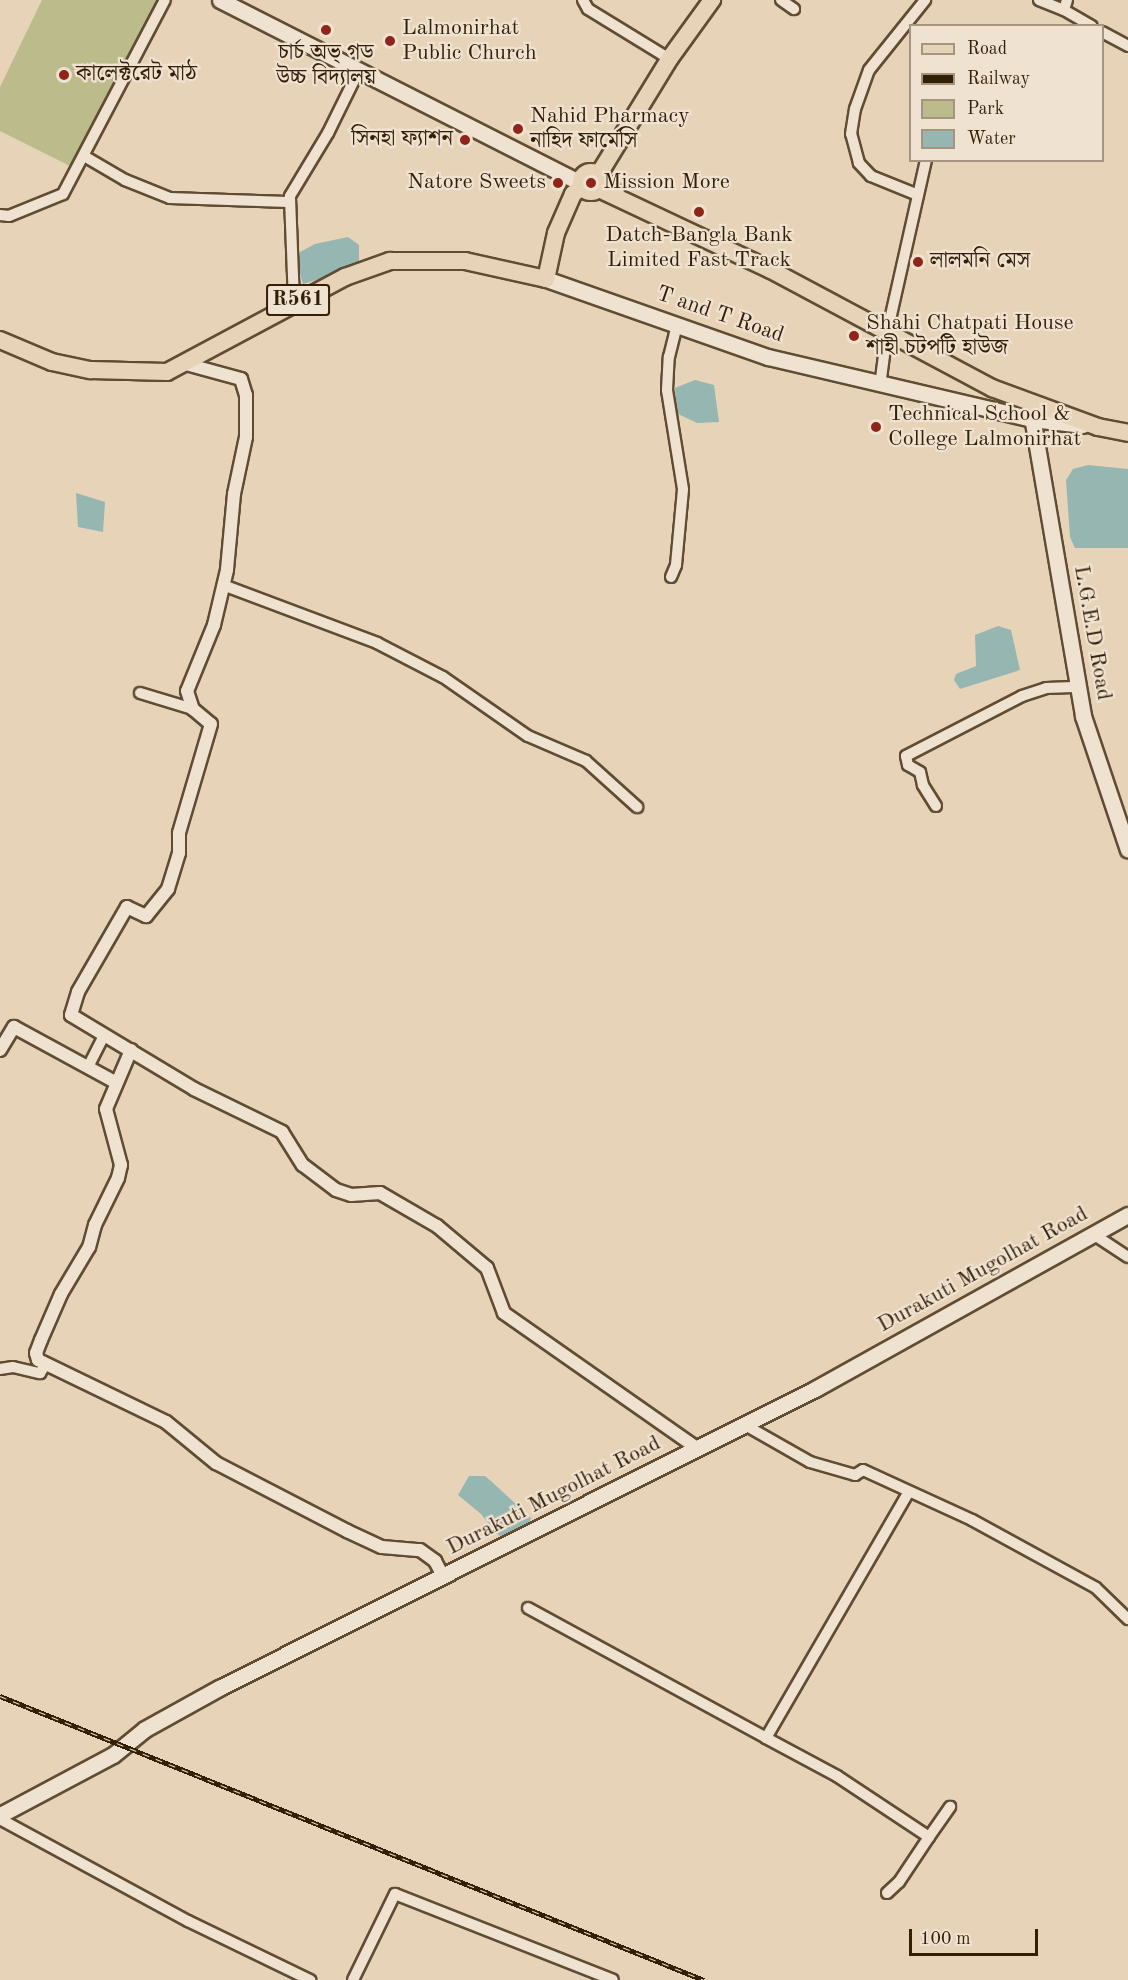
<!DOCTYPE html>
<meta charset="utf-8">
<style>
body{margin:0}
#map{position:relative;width:1128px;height:1980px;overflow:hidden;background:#e6d3b8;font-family:"Old Standard TT","Noto Serif Bengali",serif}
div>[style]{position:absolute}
.green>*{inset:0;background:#bbbb8b}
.water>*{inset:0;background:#96b7b1}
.roads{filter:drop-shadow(2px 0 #604c32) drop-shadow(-2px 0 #604c32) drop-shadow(0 2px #604c32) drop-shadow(0 -2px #604c32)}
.minor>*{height:10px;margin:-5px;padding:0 5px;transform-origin:5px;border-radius:5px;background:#efe2d1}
.tertiary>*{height:12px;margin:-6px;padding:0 6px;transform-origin:6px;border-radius:6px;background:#efe2d1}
.secondary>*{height:15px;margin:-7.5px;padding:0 7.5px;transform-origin:7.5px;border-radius:7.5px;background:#efe2d1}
.primary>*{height:16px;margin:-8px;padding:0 8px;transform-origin:8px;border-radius:8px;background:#e6d3b8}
.trunk>*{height:16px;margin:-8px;padding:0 8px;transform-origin:8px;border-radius:8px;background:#e6d3b8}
.trunk>.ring{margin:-8px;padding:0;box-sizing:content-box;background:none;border:16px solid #e6d3b8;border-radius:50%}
.rail>*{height:4.5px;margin-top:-2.25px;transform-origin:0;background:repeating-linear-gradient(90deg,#efe2d1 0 7px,#331f06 0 14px);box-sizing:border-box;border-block:2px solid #331f06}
.dots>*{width:16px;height:16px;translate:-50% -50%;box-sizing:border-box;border:3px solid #efe2d1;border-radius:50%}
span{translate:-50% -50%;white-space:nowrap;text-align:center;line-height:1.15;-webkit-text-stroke:4.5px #efe2d1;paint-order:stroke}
.shield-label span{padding:2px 4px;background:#efe2d1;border:2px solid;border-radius:4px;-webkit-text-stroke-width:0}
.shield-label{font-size:21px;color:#331f06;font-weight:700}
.poi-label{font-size:22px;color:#331f06}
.left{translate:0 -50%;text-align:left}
.right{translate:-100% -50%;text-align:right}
.street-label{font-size:22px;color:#331f06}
.legend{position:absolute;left:909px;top:24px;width:195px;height:138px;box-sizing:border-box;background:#efe2d1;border:2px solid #a49480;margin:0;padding:8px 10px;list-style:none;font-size:18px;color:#331f06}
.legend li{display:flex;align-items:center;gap:12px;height:30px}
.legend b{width:30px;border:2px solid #a49480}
.scale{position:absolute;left:909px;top:1929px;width:129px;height:27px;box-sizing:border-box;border:3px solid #331f06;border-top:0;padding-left:8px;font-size:18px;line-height:21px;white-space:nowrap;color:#331f06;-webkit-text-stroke:4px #efe2d1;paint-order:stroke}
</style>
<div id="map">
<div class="green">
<div style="clip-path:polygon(42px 0,161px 0,74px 168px,0 131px,0 87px)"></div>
</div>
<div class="water">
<div style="clip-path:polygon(348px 237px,359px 245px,359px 262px,343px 272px,303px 284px,298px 267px,300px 252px,315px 244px)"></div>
<div style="clip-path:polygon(695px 380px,714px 385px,719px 422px,697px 423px,676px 413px,675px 388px)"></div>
<div style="clip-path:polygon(1088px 465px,1128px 469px,1128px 548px,1075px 548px,1070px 537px,1066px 480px,1073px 469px)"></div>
<div style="clip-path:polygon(76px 493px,105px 502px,103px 532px,78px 527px)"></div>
<div style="clip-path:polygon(998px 626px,1011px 630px,1020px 670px,960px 689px,954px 680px,956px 674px,976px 666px,975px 635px)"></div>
<div style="clip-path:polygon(469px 1476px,485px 1476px,492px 1482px,531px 1518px,528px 1526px,510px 1535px,500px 1536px,495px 1532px,481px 1514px,458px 1495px)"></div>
</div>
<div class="roads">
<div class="minor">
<div style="left:583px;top:0;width:10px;rotate:61deg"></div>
<div style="left:588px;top:9px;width:88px;rotate:31.5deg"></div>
<div style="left:781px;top:0;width:16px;rotate:35deg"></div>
<div style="left:1039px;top:0;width:27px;rotate:22deg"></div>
<div style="left:1067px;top:0;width:10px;rotate:107deg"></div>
<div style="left:1064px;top:10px;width:32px;rotate:30deg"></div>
<div style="left:1102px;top:32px;width:30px;rotate:28deg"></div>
<div style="left:84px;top:156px;width:48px;rotate:30.3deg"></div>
<div style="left:125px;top:180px;width:48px;rotate:21.8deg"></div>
<div style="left:170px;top:198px;width:118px;rotate:1.9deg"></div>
<div style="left:918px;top:195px;width:51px;rotate:-158deg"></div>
<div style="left:871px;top:176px;width:18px;rotate:-133deg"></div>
<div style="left:859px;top:163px;width:30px;rotate:-105deg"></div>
<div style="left:851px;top:134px;width:25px;rotate:-81deg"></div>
<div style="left:855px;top:109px;width:41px;rotate:-70.3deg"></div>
<div style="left:869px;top:70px;width:90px;rotate:-51.3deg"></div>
<div style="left:0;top:215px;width:9px;rotate:6deg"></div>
<div style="left:9px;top:216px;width:58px;rotate:-22.2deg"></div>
<div style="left:63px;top:194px;width:219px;rotate:-62.3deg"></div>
<div style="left:294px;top:302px;width:106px;rotate:-92.2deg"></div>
<div style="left:290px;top:196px;width:74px;rotate:-58.9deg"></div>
<div style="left:328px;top:133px;width:70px;rotate:-63.8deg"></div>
<div style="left:880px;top:386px;width:53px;rotate:-82.5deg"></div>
<div style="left:887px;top:333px;width:177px;rotate:-77.3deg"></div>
<div style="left:671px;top:577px;width:13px;rotate:-67deg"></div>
<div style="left:676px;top:565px;width:76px;rotate:-84.7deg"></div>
<div style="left:683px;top:489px;width:100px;rotate:-99.2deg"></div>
<div style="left:667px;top:390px;width:33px;rotate:-87deg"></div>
<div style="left:669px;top:357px;width:34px;rotate:-76deg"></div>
<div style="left:223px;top:585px;width:165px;rotate:20.6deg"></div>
<div style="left:377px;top:643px;width:74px;rotate:27.3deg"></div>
<div style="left:443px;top:677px;width:103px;rotate:34.8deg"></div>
<div style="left:528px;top:736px;width:63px;rotate:23.3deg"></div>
<div style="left:586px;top:761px;width:69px;rotate:42deg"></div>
<div style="left:140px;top:693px;width:55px;rotate:16.8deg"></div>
<div style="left:936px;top:806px;width:25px;rotate:-122deg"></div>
<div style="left:923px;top:785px;width:13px;rotate:-103deg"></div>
<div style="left:920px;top:772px;width:14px;rotate:-150deg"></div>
<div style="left:908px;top:765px;width:9px;rotate:-103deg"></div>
<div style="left:906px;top:756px;width:131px;rotate:-27.3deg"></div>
<div style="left:1022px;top:696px;width:25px;rotate:-18deg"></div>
<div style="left:1046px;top:688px;width:34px;rotate:-2deg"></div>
<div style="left:88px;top:1067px;width:35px;rotate:-63deg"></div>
<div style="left:1093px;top:1234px;width:42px;rotate:33.3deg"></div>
<div style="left:0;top:1369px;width:13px;rotate:-9deg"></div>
<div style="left:13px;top:1367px;width:28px;rotate:13deg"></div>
<div style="left:40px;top:1373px;width:11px;rotate:-56deg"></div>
<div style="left:745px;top:1425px;width:75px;rotate:29.6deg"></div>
<div style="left:810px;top:1462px;width:47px;rotate:16.1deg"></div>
<div style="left:855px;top:1475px;width:9px;rotate:-32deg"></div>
<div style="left:863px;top:1470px;width:120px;rotate:24.6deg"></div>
<div style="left:972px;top:1520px;width:141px;rotate:28.7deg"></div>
<div style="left:1096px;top:1588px;width:45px;rotate:44.1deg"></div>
<div style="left:528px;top:1608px;width:271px;rotate:28.6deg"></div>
<div style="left:0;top:1819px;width:214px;rotate:28.5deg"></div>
<div style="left:188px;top:1921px;width:136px;rotate:25.8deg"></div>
<div style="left:929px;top:1837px;width:37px;rotate:-55deg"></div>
<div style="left:887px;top:1893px;width:16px;rotate:-43deg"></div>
<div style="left:899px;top:1882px;width:54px;rotate:-56.3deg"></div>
<div style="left:929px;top:1837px;width:110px;rotate:-146.5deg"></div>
<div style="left:837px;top:1776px;width:81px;rotate:-151.8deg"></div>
<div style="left:766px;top:1738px;width:283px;rotate:-59.9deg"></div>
<div style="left:353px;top:1980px;width:96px;rotate:-64deg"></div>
<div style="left:395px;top:1894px;width:234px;rotate:21.5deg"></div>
</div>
<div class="tertiary">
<div style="left:186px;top:364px;width:57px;rotate:15.3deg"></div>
<div style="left:241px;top:379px;width:17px;rotate:73deg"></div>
<div style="left:246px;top:395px;width:42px;rotate:90deg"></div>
<div style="left:246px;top:437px;width:58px;rotate:101.9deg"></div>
<div style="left:234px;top:494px;width:76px;rotate:95.3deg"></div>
<div style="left:227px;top:570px;width:57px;rotate:103.3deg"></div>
<div style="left:214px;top:625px;width:71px;rotate:112.2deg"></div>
<div style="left:187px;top:691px;width:19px;rotate:72deg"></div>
<div style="left:193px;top:709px;width:23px;rotate:40deg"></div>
<div style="left:211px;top:724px;width:114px;rotate:106.4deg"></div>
<div style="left:179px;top:833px;width:20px;rotate:90deg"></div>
<div style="left:179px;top:853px;width:38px;rotate:107deg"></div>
<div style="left:168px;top:889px;width:35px;rotate:129deg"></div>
<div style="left:146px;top:916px;width:21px;rotate:-155deg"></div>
<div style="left:127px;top:907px;width:98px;rotate:120deg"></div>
<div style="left:78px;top:992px;width:24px;rotate:107deg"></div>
<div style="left:71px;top:1015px;width:144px;rotate:31deg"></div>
<div style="left:194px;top:1089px;width:98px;rotate:26deg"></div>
<div style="left:282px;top:1132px;width:39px;rotate:58deg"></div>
<div style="left:303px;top:1165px;width:41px;rotate:37.1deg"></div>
<div style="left:336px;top:1190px;width:16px;rotate:18deg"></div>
<div style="left:351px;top:1195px;width:29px;rotate:-4deg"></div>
<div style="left:380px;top:1193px;width:66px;rotate:30.1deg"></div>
<div style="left:437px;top:1226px;width:65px;rotate:40deg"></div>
<div style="left:487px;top:1268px;width:48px;rotate:69.3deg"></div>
<div style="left:504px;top:1313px;width:237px;rotate:35deg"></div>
<div style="left:0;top:1050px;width:27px;rotate:-59deg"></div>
<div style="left:14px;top:1027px;width:115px;rotate:28.6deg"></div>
<div style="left:131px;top:1050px;width:64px;rotate:113deg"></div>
<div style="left:106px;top:1109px;width:58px;rotate:75deg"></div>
<div style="left:121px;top:1165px;width:13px;rotate:103deg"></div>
<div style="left:118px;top:1178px;width:52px;rotate:116.1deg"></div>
<div style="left:95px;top:1225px;width:23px;rotate:105deg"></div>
<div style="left:89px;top:1247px;width:55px;rotate:120.8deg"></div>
<div style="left:61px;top:1294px;width:50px;rotate:113.5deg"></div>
<div style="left:41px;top:1340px;width:14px;rotate:111deg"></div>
<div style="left:36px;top:1353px;width:7px;rotate:74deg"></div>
<div style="left:38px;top:1360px;width:142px;rotate:25.8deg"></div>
<div style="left:166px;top:1422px;width:65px;rotate:39.4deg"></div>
<div style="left:216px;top:1463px;width:148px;rotate:27.4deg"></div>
<div style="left:347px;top:1531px;width:38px;rotate:25deg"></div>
<div style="left:382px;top:1547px;width:38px;rotate:5deg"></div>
<div style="left:420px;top:1550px;width:19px;rotate:36deg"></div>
<div style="left:435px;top:1561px;width:17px;rotate:62deg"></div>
</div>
<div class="secondary">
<div style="left:220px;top:0;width:405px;rotate:26.9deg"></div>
<div style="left:546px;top:279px;width:235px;rotate:19.4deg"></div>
<div style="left:768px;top:357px;width:271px;rotate:13.2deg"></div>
<div style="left:1032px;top:419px;width:51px;rotate:6.7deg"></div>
<div style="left:1031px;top:411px;width:309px;rotate:80.3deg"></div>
<div style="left:1083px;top:716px;width:141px;rotate:71.4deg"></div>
<div style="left:0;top:1815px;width:128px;rotate:-28deg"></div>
<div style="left:113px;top:1755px;width:41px;rotate:-39.1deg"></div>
<div style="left:145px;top:1729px;width:85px;rotate:-29deg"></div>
<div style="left:219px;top:1688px;width:667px;rotate:-26.64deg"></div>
<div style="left:815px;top:1389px;width:358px;rotate:-29.1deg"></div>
</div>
<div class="primary">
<div style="left:0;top:340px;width:56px;rotate:22.9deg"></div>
<div style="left:52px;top:362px;width:40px;rotate:12deg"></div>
<div style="left:91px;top:370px;width:76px;rotate:1.5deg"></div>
<div style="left:167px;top:372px;width:202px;rotate:-28.1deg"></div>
<div style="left:345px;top:277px;width:48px;rotate:-19.6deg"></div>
<div style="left:390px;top:261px;width:75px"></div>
<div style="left:465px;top:261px;width:83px;rotate:12.5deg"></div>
<div style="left:546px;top:279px;width:47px;rotate:-77.7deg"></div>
<div style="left:556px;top:233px;width:43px;rotate:-66.4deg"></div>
<div style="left:573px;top:194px;width:11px;rotate:-38deg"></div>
</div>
<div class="trunk">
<div class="ring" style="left:581px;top:172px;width:4px;height:4px"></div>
<div style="left:599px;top:189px;width:190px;rotate:25.2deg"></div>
<div style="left:771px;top:270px;width:251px;rotate:28.1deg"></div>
<div style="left:992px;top:388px;width:113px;rotate:20.2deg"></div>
<div style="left:1098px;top:427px;width:31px;rotate:11deg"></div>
<div style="left:616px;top:193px;width:22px;rotate:-137deg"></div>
<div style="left:600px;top:178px;width:9px;rotate:-77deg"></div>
<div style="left:602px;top:169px;width:130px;rotate:-58.5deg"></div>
<div style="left:670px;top:58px;width:72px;rotate:-54.1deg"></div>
</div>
</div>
<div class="rail">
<div style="left:0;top:1696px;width:759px;rotate:21.97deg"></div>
</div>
<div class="dots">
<div style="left:326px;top:30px;background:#8f2418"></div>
<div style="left:390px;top:41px;background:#8f2418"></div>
<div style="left:64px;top:75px;background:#8f2418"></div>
<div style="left:518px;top:129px;background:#8f2418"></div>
<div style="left:465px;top:140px;background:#8f2418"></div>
<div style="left:558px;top:183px;background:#8f2418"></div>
<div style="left:591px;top:183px;background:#8f2418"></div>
<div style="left:699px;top:212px;background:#8f2418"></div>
<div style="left:918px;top:262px;background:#8f2418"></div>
<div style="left:854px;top:336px;background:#8f2418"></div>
<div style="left:876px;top:427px;background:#8f2418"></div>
</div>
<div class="shield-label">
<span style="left:298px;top:300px">R561</span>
</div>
<div class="poi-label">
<span class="left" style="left:402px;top:41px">Lalmonirhat<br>Public Church</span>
<span style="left:326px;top:66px">চার্চ অভ্ গড<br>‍উচ্চ বিদ্যালয়</span>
<span class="left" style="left:76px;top:75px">কালেক্টরেট মাঠ</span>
<span class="left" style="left:530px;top:129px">Nahid Pharmacy<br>নাহিদ ফার্মেসি</span>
<span class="right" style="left:453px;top:140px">সিনহা ফ্যাশন</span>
<span class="right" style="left:546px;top:183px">Natore Sweets</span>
<span class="left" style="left:603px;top:183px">Mission More</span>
<span style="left:699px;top:248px">Datch-Bangla Bank<br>Limited Fast Track</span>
<span class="left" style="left:930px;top:262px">লালমনি মেস</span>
<span class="left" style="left:866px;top:336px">Shahi Chatpati House<br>শাহী চটপটি হাউজ</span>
<span class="left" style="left:888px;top:427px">Technical School &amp;<br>College Lalmonirhat</span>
</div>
<div class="street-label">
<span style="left:720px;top:315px;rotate:19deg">T and T Road</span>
<span style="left:1092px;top:633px;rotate:80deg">L.G.E.D Road</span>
<span style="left:983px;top:1270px;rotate:-29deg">Durakuti Mugolhat Road</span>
<span style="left:554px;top:1496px;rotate:-27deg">Durakuti Mugolhat Road</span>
</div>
<ul class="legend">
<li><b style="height:8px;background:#e6d3b8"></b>Road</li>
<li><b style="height:8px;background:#331f06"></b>Railway</li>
<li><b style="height:16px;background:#bbbb8b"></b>Park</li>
<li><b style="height:16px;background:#96b7b1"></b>Water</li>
</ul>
<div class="scale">100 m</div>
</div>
